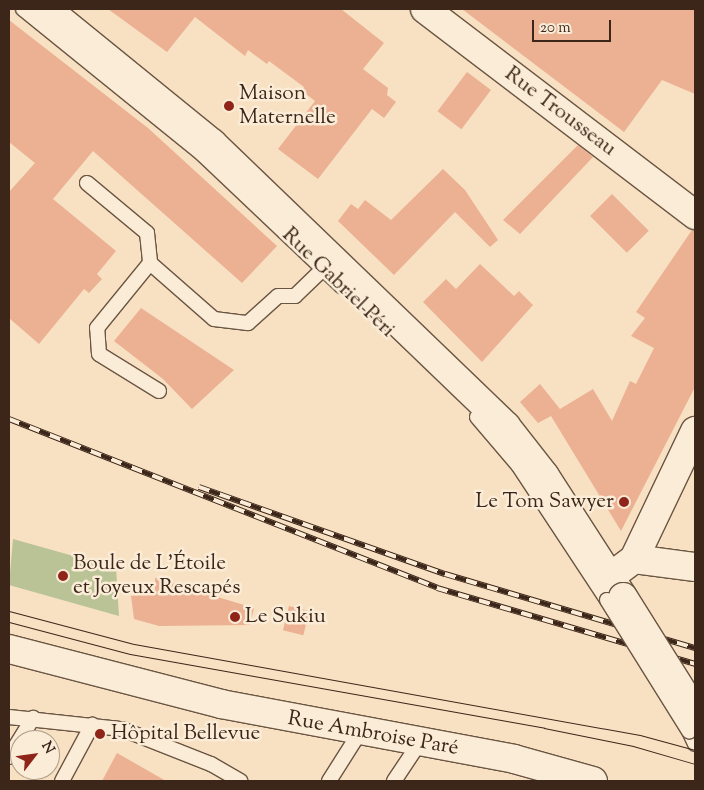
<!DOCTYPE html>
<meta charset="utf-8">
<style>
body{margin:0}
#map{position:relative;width:704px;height:790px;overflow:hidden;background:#f7e1c2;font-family:"Sorts Mill Goudy",serif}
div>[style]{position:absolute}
.green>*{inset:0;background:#b9c396}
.building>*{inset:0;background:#ecb092;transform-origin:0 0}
.roads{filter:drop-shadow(1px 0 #6b5543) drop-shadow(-1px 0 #6b5543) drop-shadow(0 1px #6b5543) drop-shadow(0 -1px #6b5543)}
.service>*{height:14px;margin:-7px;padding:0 7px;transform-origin:7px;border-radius:7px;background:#faecd7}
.minor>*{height:28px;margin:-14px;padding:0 14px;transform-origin:14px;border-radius:14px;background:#faecd7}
.secondary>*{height:28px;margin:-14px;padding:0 14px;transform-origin:14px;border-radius:14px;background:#faecd7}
.tram>*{height:1px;margin:-0.5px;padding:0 0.5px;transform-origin:0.5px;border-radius:0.5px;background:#3c2619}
.rail>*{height:5.5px;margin-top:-2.75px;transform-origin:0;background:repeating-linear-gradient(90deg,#faecd7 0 11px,#3c2619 0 22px);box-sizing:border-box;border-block:1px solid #3c2619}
.bridges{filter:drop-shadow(1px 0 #6b5543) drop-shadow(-1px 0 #6b5543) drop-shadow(0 1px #6b5543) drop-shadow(0 -1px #6b5543)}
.service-bridge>*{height:14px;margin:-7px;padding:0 7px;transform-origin:7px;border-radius:7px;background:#faecd7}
.secondary-bridge>*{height:28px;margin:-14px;padding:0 14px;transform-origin:14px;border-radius:14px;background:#faecd7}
.dots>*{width:14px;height:14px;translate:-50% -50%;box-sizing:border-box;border:2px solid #faecd7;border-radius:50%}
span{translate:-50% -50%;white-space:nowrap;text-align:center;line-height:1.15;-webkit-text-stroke:5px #faecd7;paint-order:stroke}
.poi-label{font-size:21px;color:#3c2619}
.left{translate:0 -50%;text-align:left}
.right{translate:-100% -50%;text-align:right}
.street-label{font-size:21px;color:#3c2619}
.frame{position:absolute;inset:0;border:10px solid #3c2619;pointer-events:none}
.north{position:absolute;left:10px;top:730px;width:50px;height:50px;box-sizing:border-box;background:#faecd7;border:1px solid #ae9d8b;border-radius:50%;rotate:60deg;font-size:14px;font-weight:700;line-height:20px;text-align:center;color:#3c2619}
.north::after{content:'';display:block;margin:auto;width:18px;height:22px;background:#8f2418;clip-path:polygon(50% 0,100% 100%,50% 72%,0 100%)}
.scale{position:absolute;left:532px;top:20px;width:79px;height:22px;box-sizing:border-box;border:2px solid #3c2619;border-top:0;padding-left:6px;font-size:15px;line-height:18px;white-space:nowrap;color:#3c2619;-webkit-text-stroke:4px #faecd7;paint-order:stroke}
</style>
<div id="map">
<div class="green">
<div style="clip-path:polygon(13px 539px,116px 568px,119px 616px,9px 585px)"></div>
</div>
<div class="building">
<div style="clip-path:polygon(108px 9px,341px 9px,384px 43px,363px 69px,388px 88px,387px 95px,396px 102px,384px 118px,372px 109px,318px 179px,278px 149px,315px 101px,302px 91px,304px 87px,269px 61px,267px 64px,248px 50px,245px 56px,195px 17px,167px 52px)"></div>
<div style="clip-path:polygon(462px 9px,695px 9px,695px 94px,662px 80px,624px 132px)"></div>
<div style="clip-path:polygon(9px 20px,148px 128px,277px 246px,242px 283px,93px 151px,53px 199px,116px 251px,97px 274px,102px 279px,89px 293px,84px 289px,39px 344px,9px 318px,9px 192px,35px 163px,9px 142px)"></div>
<div style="left:467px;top:72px;width:30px;height:49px;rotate:37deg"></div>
<div style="clip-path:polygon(578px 145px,593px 157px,520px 234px,503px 220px)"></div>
<div style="clip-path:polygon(443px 169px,465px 190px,498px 240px,490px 247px,455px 212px,394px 275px,338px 221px,351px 204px,358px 209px,365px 200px,391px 220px)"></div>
<div style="left:612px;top:194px;width:52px;height:31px;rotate:45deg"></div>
<div style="clip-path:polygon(692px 230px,695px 230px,695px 387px,621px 531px,551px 416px,538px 423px,520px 402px,540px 384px,560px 409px,593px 389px,612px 421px,630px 381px,636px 384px,654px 348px,631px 336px,645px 318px,636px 312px)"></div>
<div style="clip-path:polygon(480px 264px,514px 296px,519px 291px,533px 305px,482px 362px,423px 302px,446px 279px,456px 289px)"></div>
<div style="clip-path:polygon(141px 308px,234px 370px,192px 409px,163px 379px,114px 341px)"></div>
<div style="clip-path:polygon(155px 578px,254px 608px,250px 625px,159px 626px,134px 619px,131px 596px,155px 593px)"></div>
<div style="left:289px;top:606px;width:21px;height:25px;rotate:14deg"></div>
<div style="clip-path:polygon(117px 753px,166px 781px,102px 781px)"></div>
</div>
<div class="roads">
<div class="service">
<div style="left:23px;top:9px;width:230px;rotate:39deg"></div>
<div style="left:202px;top:154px;width:192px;rotate:43.5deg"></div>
<div style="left:87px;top:183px;width:78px;rotate:39.8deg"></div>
<div style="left:147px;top:233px;width:30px;rotate:84deg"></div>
<div style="left:159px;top:391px;width:70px;rotate:-148.3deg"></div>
<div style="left:99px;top:354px;width:26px;rotate:-94deg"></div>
<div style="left:97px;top:328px;width:84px;rotate:-50.8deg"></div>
<div style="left:150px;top:263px;width:85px;rotate:41.2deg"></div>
<div style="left:214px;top:319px;width:34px;rotate:7deg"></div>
<div style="left:248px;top:323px;width:40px;rotate:-42deg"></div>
<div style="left:278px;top:296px;width:17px"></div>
<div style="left:295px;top:296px;width:39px;rotate:-44deg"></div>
<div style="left:477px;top:417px;width:63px;rotate:49.5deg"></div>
<div style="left:518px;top:465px;width:162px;rotate:56.6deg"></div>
<div style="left:9px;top:717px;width:114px;rotate:6.1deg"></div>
<div style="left:122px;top:729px;width:96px;rotate:21.5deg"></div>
<div style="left:211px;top:764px;width:34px;rotate:30deg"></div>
<div style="left:689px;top:731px;width:14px;rotate:65deg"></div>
<div style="left:9px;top:757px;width:46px;rotate:-58.4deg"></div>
<div style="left:62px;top:781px;width:64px;rotate:-61.8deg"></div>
<div style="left:329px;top:781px;width:58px;rotate:-57.7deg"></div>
<div style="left:394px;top:781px;width:47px;rotate:-56.3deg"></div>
</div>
<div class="minor">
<div style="left:425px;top:9px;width:340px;rotate:37.3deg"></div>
<div style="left:634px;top:559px;width:62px;rotate:7.5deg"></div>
<div style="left:610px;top:577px;width:30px;rotate:-37deg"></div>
<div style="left:634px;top:559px;width:142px;rotate:-64.5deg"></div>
</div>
<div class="secondary">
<div style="left:47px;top:9px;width:213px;rotate:39.1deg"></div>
<div style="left:212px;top:143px;width:408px;rotate:43.9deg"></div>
<div style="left:506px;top:426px;width:63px;rotate:52deg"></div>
<div style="left:545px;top:476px;width:144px;rotate:57.2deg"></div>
<div style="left:9px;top:649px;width:219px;rotate:14.5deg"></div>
<div style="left:221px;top:704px;width:298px;rotate:10.6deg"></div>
<div style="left:514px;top:759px;width:82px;rotate:15.6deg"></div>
</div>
</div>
<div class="tram">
<div style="left:9px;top:611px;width:129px;rotate:14.8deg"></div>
<div style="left:134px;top:644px;width:514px;rotate:10.2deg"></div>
<div style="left:640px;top:735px;width:57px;rotate:15.3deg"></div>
<div style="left:9px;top:622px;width:125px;rotate:14.8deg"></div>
<div style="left:130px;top:654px;width:421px;rotate:10.1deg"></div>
<div style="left:544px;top:728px;width:91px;rotate:11.4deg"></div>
<div style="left:633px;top:746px;width:65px;rotate:16.2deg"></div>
</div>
<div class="rail">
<div style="left:9px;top:419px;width:460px;rotate:21.5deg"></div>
<div style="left:437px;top:588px;width:269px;rotate:16.4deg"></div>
<div style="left:199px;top:487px;width:261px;rotate:19.5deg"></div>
<div style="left:445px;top:574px;width:261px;rotate:16.5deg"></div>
</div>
<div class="bridges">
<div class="service-bridge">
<div style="left:607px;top:600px;width:155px;rotate:58deg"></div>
</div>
<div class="secondary-bridge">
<div style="left:623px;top:597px;width:136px;rotate:57.9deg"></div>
</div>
</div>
<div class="dots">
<div style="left:229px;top:106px;background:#8f2418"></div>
<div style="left:624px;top:502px;background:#8f2418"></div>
<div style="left:63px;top:576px;background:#8f2418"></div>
<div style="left:235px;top:617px;background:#8f2418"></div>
<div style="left:100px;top:734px;background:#8f2418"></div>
</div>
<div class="poi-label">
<span class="left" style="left:239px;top:106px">Maison<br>Maternelle</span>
<span class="right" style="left:614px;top:502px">Le Tom Sawyer</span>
<span class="left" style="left:73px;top:576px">Boule de L'Étoile<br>et Joyeux Rescapés</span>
<span class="left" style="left:245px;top:617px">Le Sukiu</span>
<span class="left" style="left:111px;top:734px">Hôpital Bellevue</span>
</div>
<div class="street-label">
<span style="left:560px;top:112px;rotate:37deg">Rue Trousseau</span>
<span style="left:338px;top:283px;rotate:44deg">Rue Gabriel Péri</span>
<span style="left:373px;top:734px;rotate:10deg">Rue Ambroise Paré</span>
</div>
<div class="frame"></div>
<div class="north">N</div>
<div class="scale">20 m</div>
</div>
